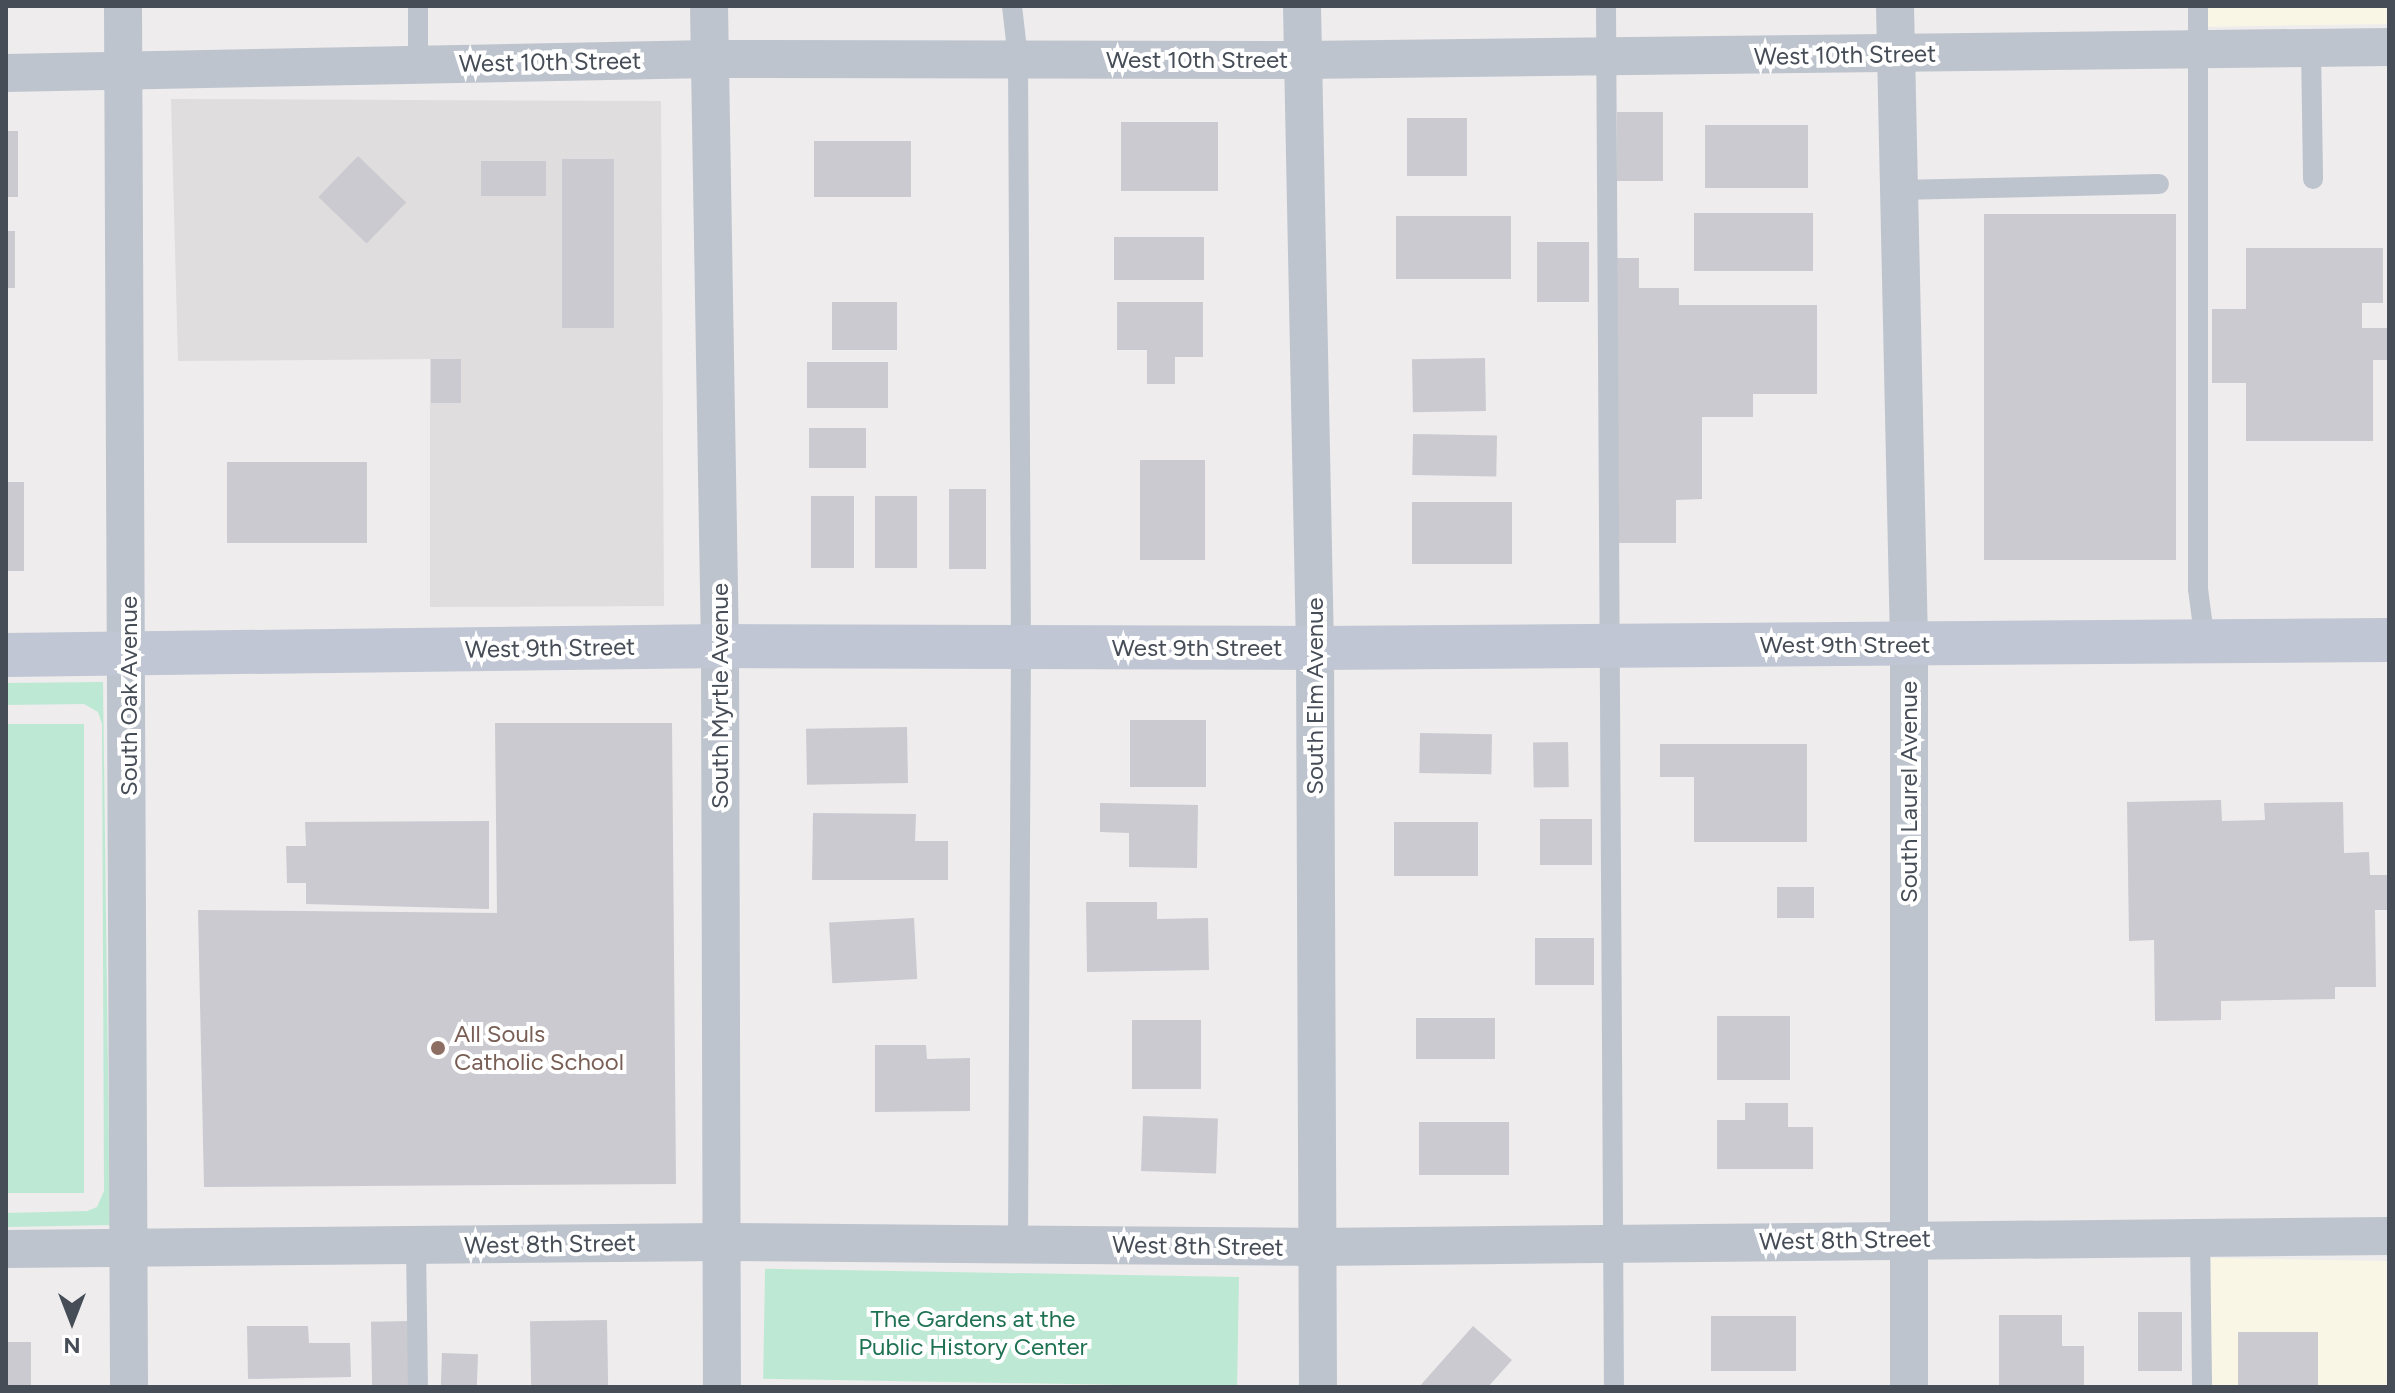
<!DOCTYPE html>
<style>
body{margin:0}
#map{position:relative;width:2395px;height:1393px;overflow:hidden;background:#eeecec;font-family:Figtree,sans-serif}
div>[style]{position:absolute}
.commercial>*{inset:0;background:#f9f6e5;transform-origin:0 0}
.education>*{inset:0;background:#dfdddd}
.green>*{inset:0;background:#bde9d4;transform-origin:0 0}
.building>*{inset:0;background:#cacad0;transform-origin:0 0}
.lane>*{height:20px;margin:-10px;padding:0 10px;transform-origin:10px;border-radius:10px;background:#bec4cd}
.street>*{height:38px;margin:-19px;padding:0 19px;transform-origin:19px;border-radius:19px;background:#bec4cd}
.secondary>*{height:44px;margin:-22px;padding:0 22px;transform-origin:22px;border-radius:22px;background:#c0c6d3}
.dots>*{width:22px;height:22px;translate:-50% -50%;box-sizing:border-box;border:4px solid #fff;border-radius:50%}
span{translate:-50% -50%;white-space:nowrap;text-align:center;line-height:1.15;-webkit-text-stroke:8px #fff;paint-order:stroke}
.street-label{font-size:24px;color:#464d57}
.education-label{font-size:24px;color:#785e54}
.left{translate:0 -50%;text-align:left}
.park-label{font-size:24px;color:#1f7153}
.frame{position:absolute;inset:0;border:8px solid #464d57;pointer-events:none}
.north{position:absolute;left:32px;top:1281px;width:80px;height:80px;-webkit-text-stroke:6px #fff;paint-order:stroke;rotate:180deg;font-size:22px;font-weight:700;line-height:32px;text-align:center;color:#464d57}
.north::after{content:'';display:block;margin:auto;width:28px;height:36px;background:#464d57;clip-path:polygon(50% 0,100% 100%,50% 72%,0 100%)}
</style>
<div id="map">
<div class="commercial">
<div style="clip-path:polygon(2197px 6px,2389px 6px,2389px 24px,2197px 27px)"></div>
<div style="left:2211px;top:1258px;width:178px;height:129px;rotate:1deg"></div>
</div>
<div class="education">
<div style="clip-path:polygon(171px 99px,661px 101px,664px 606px,430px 607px,430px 359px,178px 361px)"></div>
</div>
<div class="green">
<div style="clip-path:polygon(103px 682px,110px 1225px,6px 1227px,6px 1213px,87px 1211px,97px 1207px,104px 1191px,102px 724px,98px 712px,84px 704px,6px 705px,6px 683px)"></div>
<div style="left:6px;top:724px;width:78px;height:469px"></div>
<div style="left:1239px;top:1277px;width:110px;height:474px;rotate:91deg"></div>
</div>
<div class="building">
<div style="left:1617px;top:112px;width:46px;height:69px"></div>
<div style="left:1407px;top:118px;width:60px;height:58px"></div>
<div style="left:1121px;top:122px;width:97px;height:69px"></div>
<div style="left:1705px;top:125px;width:103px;height:63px"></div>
<div style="left:6px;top:131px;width:12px;height:66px"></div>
<div style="left:814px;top:141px;width:97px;height:56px"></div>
<div style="left:358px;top:156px;width:67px;height:57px;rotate:44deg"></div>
<div style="left:562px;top:159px;width:52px;height:169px"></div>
<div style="left:481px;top:161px;width:65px;height:35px"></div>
<div style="left:1694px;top:213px;width:119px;height:58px"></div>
<div style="left:1984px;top:214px;width:192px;height:346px"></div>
<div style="left:1396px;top:216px;width:115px;height:63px"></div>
<div style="left:6px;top:231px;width:9px;height:57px"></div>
<div style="left:1204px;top:237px;width:43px;height:90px;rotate:90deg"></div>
<div style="left:1537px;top:242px;width:52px;height:60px"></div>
<div style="clip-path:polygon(2246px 248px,2383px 248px,2383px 303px,2362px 303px,2362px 328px,2389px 328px,2389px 360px,2373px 360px,2373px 441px,2246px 441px,2246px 383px,2212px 383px,2212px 309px,2246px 309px)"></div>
<div style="clip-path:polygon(1617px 258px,1639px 258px,1639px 288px,1679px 288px,1679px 305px,1817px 305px,1817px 394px,1753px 394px,1753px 417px,1702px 417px,1702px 499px,1676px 500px,1676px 543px,1617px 543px)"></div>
<div style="left:832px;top:302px;width:65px;height:48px"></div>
<div style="clip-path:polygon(1117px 302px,1203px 302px,1203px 357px,1175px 357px,1175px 384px,1147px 384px,1147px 350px,1117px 350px)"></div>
<div style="left:1485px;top:358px;width:53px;height:73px;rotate:89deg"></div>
<div style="left:431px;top:359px;width:30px;height:44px"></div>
<div style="left:807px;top:362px;width:81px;height:46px"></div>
<div style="left:809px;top:428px;width:57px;height:40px"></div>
<div style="left:1413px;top:434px;width:84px;height:41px;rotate:1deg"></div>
<div style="left:1140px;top:460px;width:65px;height:100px"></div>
<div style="left:227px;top:462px;width:140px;height:81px"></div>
<div style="left:6px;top:482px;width:18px;height:89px"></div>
<div style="left:949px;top:489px;width:37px;height:80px"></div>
<div style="left:811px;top:496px;width:43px;height:72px"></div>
<div style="left:875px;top:496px;width:42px;height:72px"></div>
<div style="left:1412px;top:502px;width:100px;height:62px"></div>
<div style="left:1206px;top:720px;width:67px;height:76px;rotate:90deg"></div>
<div style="clip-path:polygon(495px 723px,672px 723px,676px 1184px,204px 1187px,198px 910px,497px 913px)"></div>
<div style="left:907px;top:727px;width:56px;height:101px;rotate:89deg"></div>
<div style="left:1420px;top:733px;width:72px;height:40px;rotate:1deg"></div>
<div style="left:1568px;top:742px;width:45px;height:35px;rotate:89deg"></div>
<div style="clip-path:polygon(1660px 744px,1807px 744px,1807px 842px,1694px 842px,1694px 777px,1660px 777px)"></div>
<div style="clip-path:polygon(2221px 800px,2222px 821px,2265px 820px,2264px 803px,2343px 802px,2344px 853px,2369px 852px,2370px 875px,2389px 875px,2389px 910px,2375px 910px,2376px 987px,2335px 987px,2335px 999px,2221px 1001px,2221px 1020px,2155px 1021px,2154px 940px,2129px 941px,2127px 802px)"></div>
<div style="clip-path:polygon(1100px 803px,1198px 805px,1197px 868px,1129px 867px,1129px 833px,1100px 832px)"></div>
<div style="clip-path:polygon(813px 813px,916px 814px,915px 841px,948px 841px,948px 880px,812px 880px)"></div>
<div style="left:1540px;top:819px;width:52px;height:46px"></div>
<div style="clip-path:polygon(489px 821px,489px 909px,306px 904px,306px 883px,287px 883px,286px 846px,306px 846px,305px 822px)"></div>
<div style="left:1394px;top:822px;width:84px;height:54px"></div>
<div style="left:1777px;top:887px;width:37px;height:31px"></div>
<div style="clip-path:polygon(1086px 902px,1157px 902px,1157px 919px,1208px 918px,1209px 970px,1087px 972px)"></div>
<div style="left:914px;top:918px;width:61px;height:85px;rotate:87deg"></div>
<div style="left:1535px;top:938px;width:59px;height:47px"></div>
<div style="left:1717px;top:1016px;width:73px;height:64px"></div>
<div style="left:1416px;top:1018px;width:79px;height:41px"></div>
<div style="left:1132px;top:1020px;width:69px;height:69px"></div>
<div style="clip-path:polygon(875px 1045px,926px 1045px,927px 1059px,970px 1058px,970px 1111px,875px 1112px)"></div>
<div style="clip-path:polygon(1745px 1103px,1788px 1103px,1788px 1127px,1813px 1127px,1813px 1169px,1717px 1169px,1717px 1120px,1745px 1120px)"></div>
<div style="left:1143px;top:1116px;width:75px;height:55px;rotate:2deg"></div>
<div style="left:1419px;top:1122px;width:90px;height:53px"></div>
<div style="left:2138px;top:1312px;width:44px;height:59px"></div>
<div style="clip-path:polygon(1999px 1315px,2062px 1315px,2062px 1346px,2084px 1346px,2084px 1387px,1999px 1387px)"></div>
<div style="left:1711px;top:1316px;width:85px;height:55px"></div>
<div style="left:607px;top:1320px;width:66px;height:77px;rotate:89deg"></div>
<div style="left:410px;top:1321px;width:66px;height:39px;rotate:89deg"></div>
<div style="clip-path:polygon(247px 1326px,308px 1326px,309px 1343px,350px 1343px,351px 1377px,248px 1379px)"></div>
<div style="clip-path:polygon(1473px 1326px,1512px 1360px,1488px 1387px,1419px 1387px)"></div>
<div style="left:2238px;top:1332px;width:80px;height:55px"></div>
<div style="left:31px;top:1342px;width:45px;height:25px;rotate:90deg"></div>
<div style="left:442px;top:1353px;width:36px;height:34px;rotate:2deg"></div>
</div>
<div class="lane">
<div style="left:418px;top:6px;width:59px;rotate:90deg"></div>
<div style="left:1012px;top:6px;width:53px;rotate:83.5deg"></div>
<div style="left:1018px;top:59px;width:588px;rotate:89.71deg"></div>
<div style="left:1021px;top:647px;width:598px;rotate:90.29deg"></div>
<div style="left:1606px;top:6px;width:1381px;rotate:89.67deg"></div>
<div style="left:2198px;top:6px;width:583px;rotate:90deg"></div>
<div style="left:2198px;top:589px;width:53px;rotate:82.5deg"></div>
<div style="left:2311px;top:48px;width:131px;rotate:89.1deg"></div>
<div style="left:1897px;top:190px;width:262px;rotate:-1.3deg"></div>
<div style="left:2200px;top:1237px;width:150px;rotate:89.2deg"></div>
<div style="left:416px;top:1245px;width:142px;rotate:89.2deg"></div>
</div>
<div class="street">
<div style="left:123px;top:6px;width:1381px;rotate:89.75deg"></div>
<div style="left:709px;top:6px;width:640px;rotate:89.02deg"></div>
<div style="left:720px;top:646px;width:741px;rotate:89.85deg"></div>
<div style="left:1302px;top:6px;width:642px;rotate:88.84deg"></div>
<div style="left:1315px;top:648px;width:739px;rotate:89.77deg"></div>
<div style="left:1895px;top:6px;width:639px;rotate:88.74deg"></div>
<div style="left:1909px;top:645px;width:742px;rotate:90deg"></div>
<div style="left:6px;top:73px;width:703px;rotate:-1.14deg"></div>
<div style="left:709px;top:59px;width:593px;rotate:0.1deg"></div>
<div style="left:1302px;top:60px;width:1087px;rotate:-0.69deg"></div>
<div style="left:6px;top:1249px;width:715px;rotate:-0.56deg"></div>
<div style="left:721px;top:1242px;width:595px;rotate:0.48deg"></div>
<div style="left:1316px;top:1247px;width:1073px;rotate:-0.59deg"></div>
</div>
<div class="secondary">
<div style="left:6px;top:655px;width:714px;rotate:-0.72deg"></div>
<div style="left:720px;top:646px;width:595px;rotate:0.19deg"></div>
<div style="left:1315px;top:648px;width:1074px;rotate:-0.43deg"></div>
</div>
<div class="dots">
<div style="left:438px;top:1048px;background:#8d6e63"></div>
</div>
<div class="street-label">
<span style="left:1845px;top:55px;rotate:-1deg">West 10th Street</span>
<span style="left:1197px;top:60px">West 10th Street</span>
<span style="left:550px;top:62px;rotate:-1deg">West 10th Street</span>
<span style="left:1845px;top:645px">West 9th Street</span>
<span style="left:550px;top:648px;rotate:-1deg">West 9th Street</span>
<span style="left:1197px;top:648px">West 9th Street</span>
<span style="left:129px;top:696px;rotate:-90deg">South Oak Avenue</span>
<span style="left:720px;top:696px;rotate:-90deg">South Myrtle Avenue</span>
<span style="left:1315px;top:696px;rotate:-90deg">South Elm Avenue</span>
<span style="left:1909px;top:792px;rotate:-90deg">South Laurel Avenue</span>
<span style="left:1845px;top:1240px;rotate:-1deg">West 8th Street</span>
<span style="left:550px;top:1244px;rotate:-1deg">West 8th Street</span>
<span style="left:1198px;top:1246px;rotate:1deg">West 8th Street</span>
</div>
<div class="education-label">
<span class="left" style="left:454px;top:1048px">All Souls<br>Catholic School</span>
</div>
<div class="park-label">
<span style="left:973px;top:1333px">The Gardens at the<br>Public History Center</span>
</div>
<div class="frame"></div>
<div class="north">N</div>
</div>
